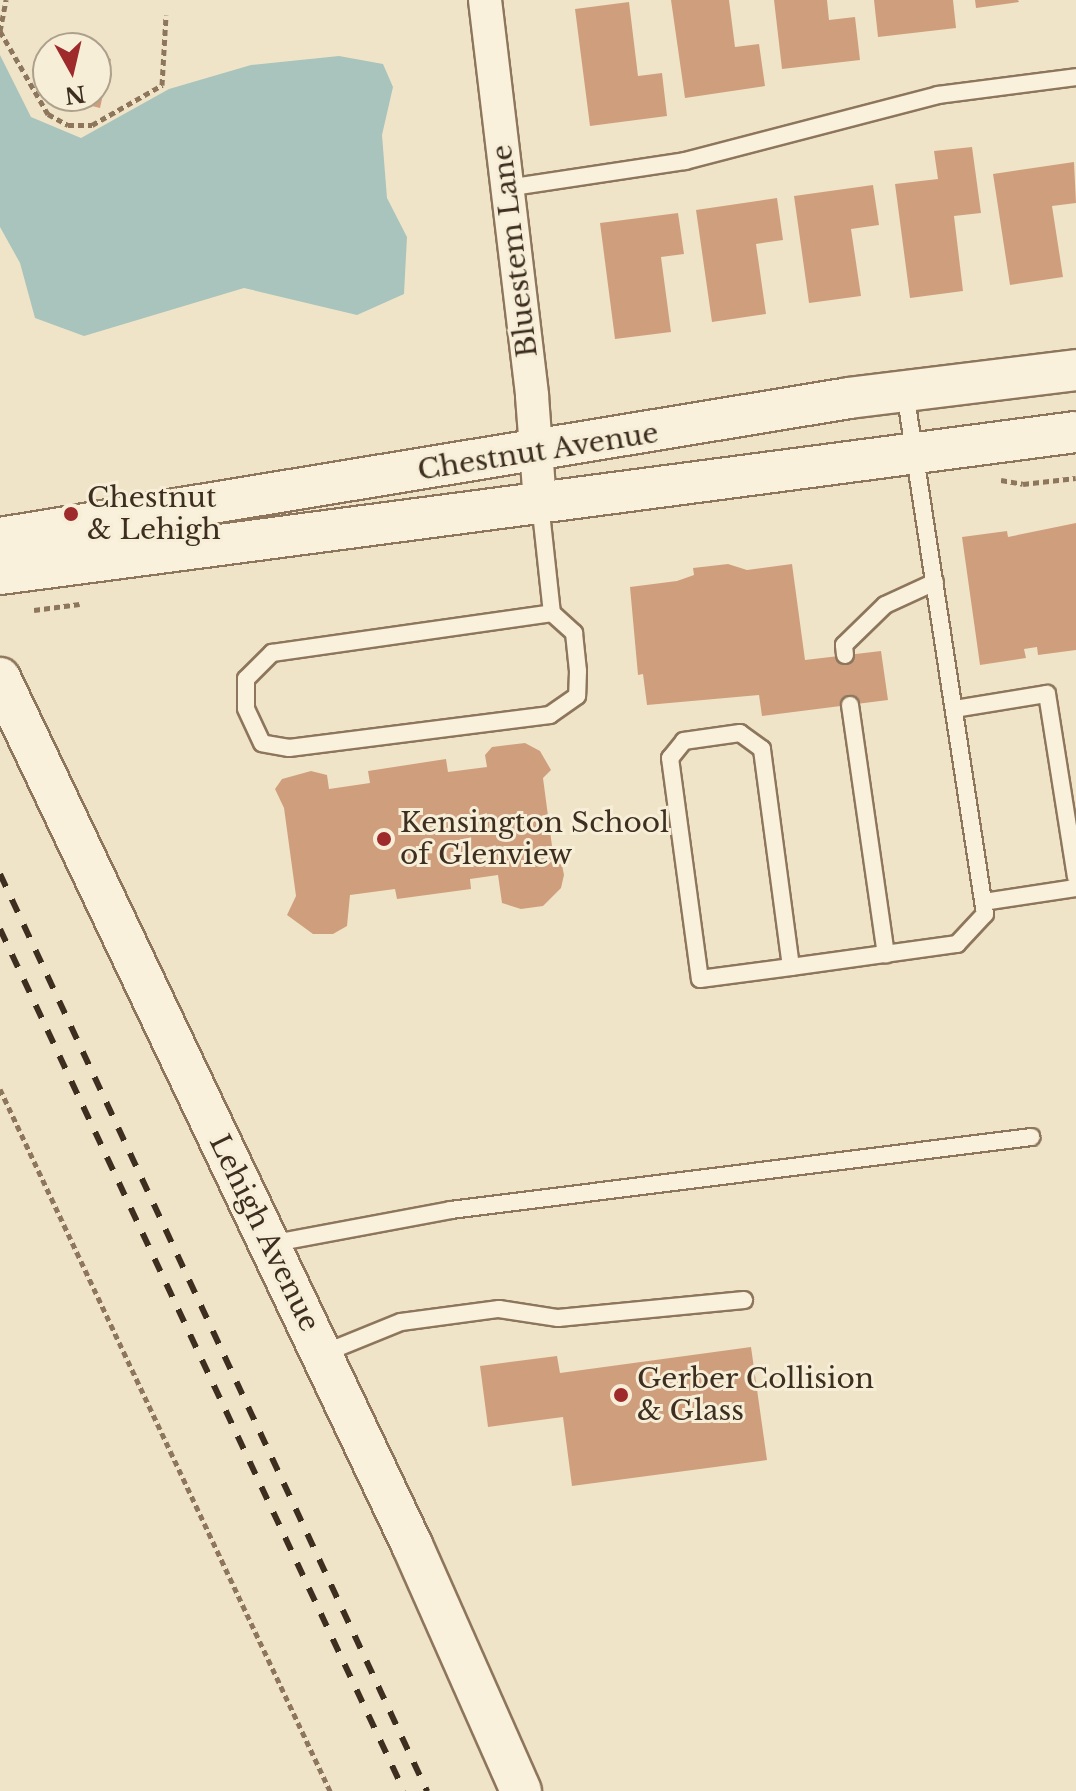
<!DOCTYPE html>
<style>
body{margin:0}
#map{position:relative;width:1076px;height:1791px;overflow:hidden;background:#f0e4c8;font-family:"Libre Baskerville",serif}
div>[style]{position:absolute}
.water>*{inset:0;background:#a9c4bc}
.building>*{inset:0;background:#cf9f7d}
.path>*{height:5px;margin-top:-2.5px;transform-origin:0;background:repeating-linear-gradient(90deg,#8d765c 0 6px,transparent 0 10px)}
.roads{filter:drop-shadow(2px 0 #8d765c) drop-shadow(-2px 0 #8d765c) drop-shadow(0 2px #8d765c) drop-shadow(0 -2px #8d765c)}
.service>*{height:16px;margin:-8px;padding:0 8px;transform-origin:8px;border-radius:8px;background:#faf1dc}
.minor>*{height:32px;margin:-16px;padding:0 16px;transform-origin:16px;border-radius:16px;background:#faf1dc}
.tertiary>*{height:40px;margin:-20px;padding:0 20px;transform-origin:20px;border-radius:20px;background:#faf1dc}
.rail>*{height:6px;margin-top:-3px;transform-origin:0;background:repeating-linear-gradient(90deg,#3d2e20 0 14px,transparent 0 28px)}
.dots>*{width:22px;height:22px;translate:-50% -50%;box-sizing:border-box;border:4px solid #f7eed8;border-radius:50%}
span{translate:-50% -50%;white-space:nowrap;text-align:center;line-height:1.15;-webkit-text-stroke:6px #f7eed8;paint-order:stroke}
.street-label{font-size:28px;color:#3d2e20}
.poi-label{font-size:28px;color:#3d2e20}
.left{translate:0 -50%;text-align:left}
.north{position:absolute;left:32px;top:32px;width:80px;height:80px;box-sizing:border-box;background:#f7eed8;border:2px solid #ada18e;border-radius:50%;rotate:172deg;font-size:22px;font-weight:700;line-height:32px;text-align:center;color:#3d2e20}
.north::after{content:'';display:block;margin:auto;width:28px;height:36px;background:#9e2a2b;clip-path:polygon(50% 0,100% 100%,50% 72%,0 100%)}
</style>
<div id="map">
<div class="water">
<div style="clip-path:polygon(0 55px,31px 117px,81px 138px,169px 89px,251px 65px,339px 56px,383px 64px,393px 87px,382px 135px,387px 198px,407px 237px,404px 294px,357px 315px,244px 288px,84px 336px,35px 318px,20px 263px,0 227px)"></div>
</div>
<div class="building">
<div style="clip-path:polygon(671px 0,729px 0,735px 47px,759px 44px,765px 86px,685px 98px)"></div>
<div style="clip-path:polygon(774px 0,827px 0,829px 20px,855px 17px,860px 60px,782px 69px)"></div>
<div style="clip-path:polygon(874px 0,953px 0,956px 28px,878px 37px)"></div>
<div style="clip-path:polygon(975px 0,1018px 0,1019px 2px,976px 8px)"></div>
<div style="clip-path:polygon(629px 2px,638px 76px,662px 73px,667px 116px,590px 126px,575px 9px)"></div>
<div style="clip-path:polygon(96px 55px,111px 59px,100px 108px,56px 97px,96px 96px)"></div>
<div style="clip-path:polygon(47px 74px,48px 74px,48px 95px,42px 94px)"></div>
<div style="clip-path:polygon(972px 147px,981px 213px,954px 216px,963px 291px,910px 298px,895px 184px,938px 179px,934px 151px)"></div>
<div style="clip-path:polygon(1074px 162px,1076px 203px,1052px 206px,1063px 277px,1010px 285px,993px 174px)"></div>
<div style="clip-path:polygon(873px 185px,879px 225px,851px 229px,861px 296px,809px 303px,794px 196px)"></div>
<div style="clip-path:polygon(777px 198px,783px 240px,756px 244px,766px 314px,712px 322px,696px 210px)"></div>
<div style="clip-path:polygon(678px 213px,684px 254px,661px 257px,671px 332px,615px 339px,600px 223px)"></div>
<div style="clip-path:polygon(1076px 523px,1076px 650px,1038px 655px,1037px 647px,1024px 649px,1026px 658px,980px 665px,962px 537px,1007px 531px,1008px 537px)"></div>
<div style="clip-path:polygon(728px 564px,747px 570px,792px 564px,805px 660px,881px 651px,888px 700px,762px 716px,759px 695px,647px 705px,643px 674px,638px 675px,630px 587px,677px 581px,694px 575px,693px 568px)"></div>
<div style="clip-path:polygon(525px 743px,540px 751px,551px 770px,543px 778px,554px 861px,562px 865px,564px 875px,561px 888px,543px 906px,521px 909px,502px 903px,498px 875px,470px 879px,471px 889px,397px 899px,395px 889px,350px 895px,347px 926px,333px 934px,313px 934px,287px 915px,296px 896px,284px 808px,275px 789px,282px 779px,311px 771px,327px 775px,329px 789px,370px 783px,368px 771px,446px 759px,448px 772px,487px 767px,485px 755px,492px 747px)"></div>
<div style="clip-path:polygon(751px 1347px,767px 1460px,572px 1486px,563px 1417px,488px 1427px,480px 1366px,557px 1356px,560px 1373px)"></div>
</div>
<div class="path">
<div style="left:0;top:31px;width:96px;rotate:60deg"></div>
<div style="left:48px;top:114px;width:23px;rotate:29deg"></div>
<div style="left:68px;top:125px;width:24px"></div>
<div style="left:92px;top:125px;width:81px;rotate:-29.7deg"></div>
<div style="left:162px;top:85px;width:70px;rotate:-86.7deg"></div>
<div style="left:0;top:31px;width:32px;rotate:-79deg"></div>
<div style="left:1001px;top:480px;width:22px;rotate:10deg"></div>
<div style="left:1023px;top:484px;width:53px;rotate:-6.5deg"></div>
<div style="left:34px;top:610px;width:46px;rotate:-7.4deg"></div>
<div style="left:0;top:1089px;width:776px;rotate:64.82deg"></div>
</div>
<div class="roads">
<div class="service">
<div style="left:507px;top:188px;width:180px;rotate:-8.6deg"></div>
<div style="left:685px;top:161px;width:261px;rotate:-14.6deg"></div>
<div style="left:938px;top:95px;width:139px;rotate:-7.4deg"></div>
<div style="left:540px;top:503px;width:111px;rotate:83.8deg"></div>
<div style="left:552px;top:613px;width:30px;rotate:42deg"></div>
<div style="left:574px;top:633px;width:38px;rotate:84deg"></div>
<div style="left:578px;top:671px;width:25px;rotate:92deg"></div>
<div style="left:577px;top:696px;width:33px;rotate:145deg"></div>
<div style="left:550px;top:715px;width:263px;rotate:172.8deg"></div>
<div style="left:289px;top:748px;width:27px;rotate:-170deg"></div>
<div style="left:262px;top:743px;width:38px;rotate:-115deg"></div>
<div style="left:246px;top:708px;width:29px;rotate:-90deg"></div>
<div style="left:246px;top:679px;width:37px;rotate:-45deg"></div>
<div style="left:272px;top:653px;width:283px;rotate:-8.1deg"></div>
<div style="left:845px;top:655px;width:10px;rotate:-96deg"></div>
<div style="left:844px;top:645px;width:57px;rotate:-44.3deg"></div>
<div style="left:885px;top:605px;width:55px;rotate:-24.7deg"></div>
<div style="left:850px;top:705px;width:252px;rotate:81.8deg"></div>
<div style="left:954px;top:709px;width:94px;rotate:-9.2deg"></div>
<div style="left:1047px;top:694px;width:185px;rotate:81deg"></div>
<div style="left:984px;top:902px;width:93px;rotate:-8.7deg"></div>
<div style="left:791px;top:967px;width:220px;rotate:-97.6deg"></div>
<div style="left:762px;top:749px;width:27px;rotate:-144deg"></div>
<div style="left:740px;top:733px;width:57px;rotate:171.9deg"></div>
<div style="left:684px;top:741px;width:22px;rotate:129deg"></div>
<div style="left:670px;top:758px;width:223px;rotate:82.3deg"></div>
<div style="left:700px;top:979px;width:92px;rotate:-7.5deg"></div>
<div style="left:791px;top:967px;width:168px;rotate:-7.9deg"></div>
<div style="left:957px;top:944px;width:41px;rotate:-47deg"></div>
<div style="left:985px;top:914px;width:528px;rotate:-98.71deg"></div>
<div style="left:270px;top:1244px;width:184px;rotate:-10.6deg"></div>
<div style="left:451px;top:1210px;width:585px;rotate:-7.17deg"></div>
<div style="left:322px;top:1354px;width:85px;rotate:-22.1deg"></div>
<div style="left:401px;top:1322px;width:99px;rotate:-7.6deg"></div>
<div style="left:499px;top:1309px;width:60px;rotate:8.7deg"></div>
<div style="left:558px;top:1318px;width:187px;rotate:-5.5deg"></div>
</div>
<div class="minor">
<div style="left:485px;top:0;width:399px;rotate:83.2deg"></div>
<div style="left:532px;top:396px;width:107px;rotate:85.7deg"></div>
</div>
<div class="tertiary">
<div style="left:0;top:538px;width:860px;rotate:-9.36deg"></div>
<div style="left:849px;top:398px;width:229px;rotate:-7deg"></div>
<div style="left:0;top:574px;width:1085px;rotate:-7.52deg"></div>
<div style="left:0;top:678px;width:960px;rotate:64.58deg"></div>
<div style="left:412px;top:1545px;width:269px;rotate:66.1deg"></div>
</div>
</div>
<div class="rail">
<div style="left:0;top:874px;width:1012px;rotate:65.03deg"></div>
<div style="left:0;top:929px;width:952px;rotate:64.89deg"></div>
</div>
<div class="dots">
<div style="left:71px;top:514px;background:#9e2a2b"></div>
<div style="left:384px;top:839px;background:#9e2a2b"></div>
<div style="left:621px;top:1395px;background:#9e2a2b"></div>
</div>
<div class="street-label">
<span style="left:515px;top:251px;rotate:-97deg">Bluestem Lane</span>
<span style="left:538px;top:452px;rotate:-9deg">Chestnut Avenue</span>
<span style="left:264px;top:1233px;rotate:64deg">Lehigh Avenue</span>
</div>
<div class="poi-label">
<span class="left" style="left:87px;top:514px">Chestnut<br>&amp; Lehigh</span>
<span class="left" style="left:400px;top:839px">Kensington School<br>of Glenview</span>
<span class="left" style="left:637px;top:1395px">Gerber Collision<br>&amp; Glass</span>
</div>
<div class="north">N</div>
</div>
